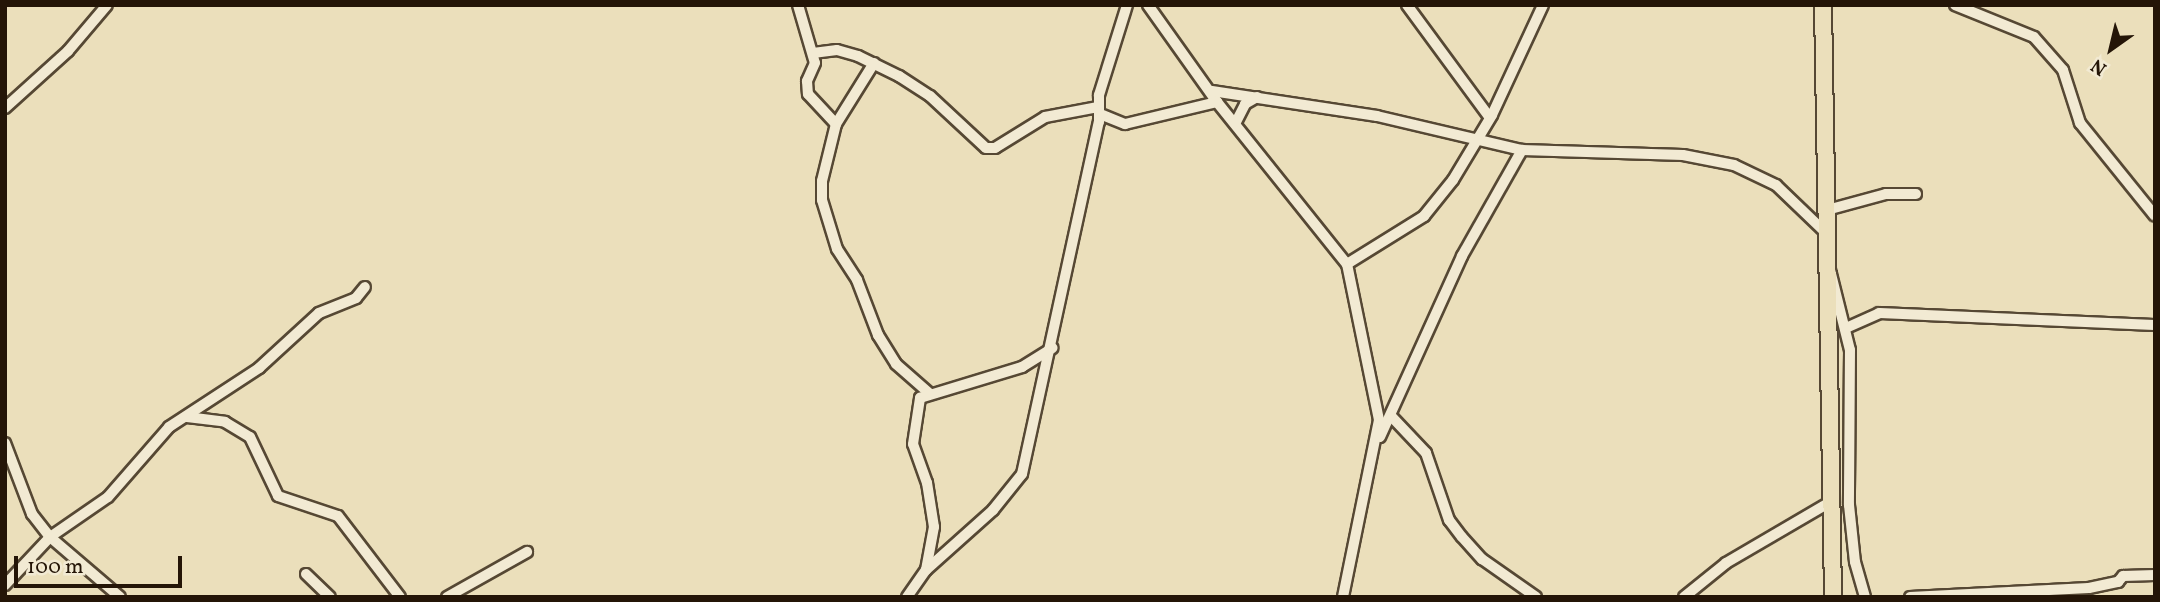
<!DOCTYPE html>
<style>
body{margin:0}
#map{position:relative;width:2160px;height:602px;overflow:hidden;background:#ebdfbb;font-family:Vollkorn,serif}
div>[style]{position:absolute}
.roads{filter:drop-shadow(2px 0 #564834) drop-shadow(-2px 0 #564834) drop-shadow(0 2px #564834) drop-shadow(0 -2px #564834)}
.minor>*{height:10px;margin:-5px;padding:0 5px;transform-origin:5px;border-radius:5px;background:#f2ead3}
.trunk>*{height:16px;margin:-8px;padding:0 8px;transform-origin:8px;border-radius:8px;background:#ebdfbb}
span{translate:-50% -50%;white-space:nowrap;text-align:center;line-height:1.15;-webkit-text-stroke:5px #f2ead3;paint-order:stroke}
.frame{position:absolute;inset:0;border:7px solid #241507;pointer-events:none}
.north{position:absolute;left:2076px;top:14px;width:70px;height:70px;-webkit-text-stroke:5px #f2ead3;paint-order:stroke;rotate:214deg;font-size:19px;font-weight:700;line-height:28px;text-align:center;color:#241507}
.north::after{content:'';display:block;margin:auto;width:24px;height:32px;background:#241507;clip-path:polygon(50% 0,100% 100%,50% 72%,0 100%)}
.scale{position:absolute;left:14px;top:556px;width:168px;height:32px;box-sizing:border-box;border:4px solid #241507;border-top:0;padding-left:9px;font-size:21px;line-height:24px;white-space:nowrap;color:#241507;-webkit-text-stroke:5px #f2ead3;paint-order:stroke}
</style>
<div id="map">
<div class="roads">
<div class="minor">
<div style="left:798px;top:5px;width:60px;rotate:73.7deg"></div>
<div style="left:815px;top:63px;width:20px;rotate:114deg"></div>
<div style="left:807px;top:81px;width:13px;rotate:86deg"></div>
<div style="left:808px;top:94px;width:41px;rotate:47deg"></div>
<div style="left:1148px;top:5px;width:119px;rotate:54.6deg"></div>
<div style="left:1217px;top:102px;width:208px;rotate:51.3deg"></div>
<div style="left:1347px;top:264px;width:159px;rotate:78.4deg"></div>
<div style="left:1379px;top:420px;width:181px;rotate:101.5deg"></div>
<div style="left:1407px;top:5px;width:140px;rotate:53.7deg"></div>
<div style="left:1955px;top:5px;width:85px;rotate:22.1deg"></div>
<div style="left:2034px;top:37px;width:44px;rotate:48.7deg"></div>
<div style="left:2063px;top:70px;width:56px;rotate:72.2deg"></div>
<div style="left:2080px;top:123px;width:119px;rotate:51.1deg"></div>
<div style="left:813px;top:53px;width:24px;rotate:-7deg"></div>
<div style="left:837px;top:50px;width:22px;rotate:16deg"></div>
<div style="left:858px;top:56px;width:46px;rotate:26deg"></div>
<div style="left:899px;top:76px;width:37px;rotate:33deg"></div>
<div style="left:930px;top:96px;width:76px;rotate:42.9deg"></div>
<div style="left:986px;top:148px;width:9px"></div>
<div style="left:995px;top:148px;width:59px;rotate:-31.8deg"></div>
<div style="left:1045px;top:117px;width:54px;rotate:-10.7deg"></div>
<div style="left:874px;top:63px;width:72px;rotate:121.9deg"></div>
<div style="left:836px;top:124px;width:59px;rotate:103.8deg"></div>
<div style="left:822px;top:181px;width:19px;rotate:90deg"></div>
<div style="left:822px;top:200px;width:51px;rotate:73deg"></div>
<div style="left:837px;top:249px;width:37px;rotate:57deg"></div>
<div style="left:857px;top:280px;width:59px;rotate:69.1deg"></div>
<div style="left:878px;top:335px;width:34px;rotate:58deg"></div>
<div style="left:896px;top:364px;width:44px;rotate:41.3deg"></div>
<div style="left:1212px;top:91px;width:167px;rotate:8.6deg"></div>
<div style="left:1377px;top:116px;width:149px;rotate:13.2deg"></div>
<div style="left:1522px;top:150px;width:161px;rotate:1.8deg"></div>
<div style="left:1683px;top:155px;width:52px;rotate:11.1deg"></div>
<div style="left:1734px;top:165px;width:47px;rotate:25.5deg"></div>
<div style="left:1776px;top:185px;width:69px;rotate:43.8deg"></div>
<div style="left:5px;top:108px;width:85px;rotate:-42.1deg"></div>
<div style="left:68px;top:51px;width:60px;rotate:-49.7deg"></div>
<div style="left:1100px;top:114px;width:27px;rotate:22deg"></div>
<div style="left:1125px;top:124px;width:95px;rotate:-13.4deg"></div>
<div style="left:1236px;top:122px;width:20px;rotate:-63deg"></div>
<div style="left:1245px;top:104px;width:14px;rotate:-30deg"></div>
<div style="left:1827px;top:210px;width:61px;rotate:-15.2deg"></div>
<div style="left:1886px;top:194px;width:30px"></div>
<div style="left:1347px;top:264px;width:91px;rotate:-31.9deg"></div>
<div style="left:1424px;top:216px;width:46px;rotate:-51.1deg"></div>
<div style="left:1453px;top:180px;width:76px;rotate:-59deg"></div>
<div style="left:1492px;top:115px;width:121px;rotate:-65.1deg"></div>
<div style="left:1830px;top:270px;width:82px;rotate:76deg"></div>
<div style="left:1850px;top:350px;width:155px;rotate:90.4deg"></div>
<div style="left:1849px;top:505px;width:57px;rotate:84deg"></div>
<div style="left:1855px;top:562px;width:36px;rotate:74deg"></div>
<div style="left:1846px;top:328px;width:36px;rotate:-24deg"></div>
<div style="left:1879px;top:313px;width:276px;rotate:2.5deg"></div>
<div style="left:1391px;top:416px;width:51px;rotate:46.6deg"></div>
<div style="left:1426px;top:453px;width:71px;rotate:71.1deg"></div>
<div style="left:1449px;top:520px;width:21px;rotate:53deg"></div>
<div style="left:1462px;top:537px;width:30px;rotate:48deg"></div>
<div style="left:1482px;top:559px;width:66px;rotate:35.1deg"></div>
<div style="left:187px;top:417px;width:38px;rotate:7deg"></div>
<div style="left:225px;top:422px;width:29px;rotate:31deg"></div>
<div style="left:250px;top:437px;width:65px;rotate:64.6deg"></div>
<div style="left:278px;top:496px;width:63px;rotate:18.4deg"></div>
<div style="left:338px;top:516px;width:102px;rotate:52.6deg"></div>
<div style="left:1380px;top:437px;width:199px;rotate:-65.6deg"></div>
<div style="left:1462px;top:256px;width:122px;rotate:-60.5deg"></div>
<div style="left:5px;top:443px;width:76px;rotate:69.2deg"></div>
<div style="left:32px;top:514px;width:29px;rotate:52deg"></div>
<div style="left:50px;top:537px;width:92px;rotate:40.6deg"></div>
<div style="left:926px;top:570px;width:44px;rotate:-79.5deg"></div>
<div style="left:934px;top:527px;width:45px;rotate:-99deg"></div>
<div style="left:927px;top:483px;width:41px;rotate:-109.7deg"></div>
<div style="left:913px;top:444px;width:47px;rotate:-81.3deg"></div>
<div style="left:920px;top:398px;width:107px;rotate:-16.9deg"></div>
<div style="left:1022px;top:367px;width:36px;rotate:-32deg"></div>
<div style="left:306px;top:574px;width:33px;rotate:44deg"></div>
<div style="left:5px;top:585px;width:66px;rotate:-46.8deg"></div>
<div style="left:50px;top:537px;width:70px;rotate:-34.6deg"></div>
<div style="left:108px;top:497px;width:93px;rotate:-48.9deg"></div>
<div style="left:169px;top:427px;width:108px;rotate:-33.2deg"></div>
<div style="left:259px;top:368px;width:81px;rotate:-42.5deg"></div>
<div style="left:319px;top:313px;width:40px;rotate:-22deg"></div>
<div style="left:356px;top:298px;width:14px;rotate:-51deg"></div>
<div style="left:447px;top:597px;width:92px;rotate:-29.4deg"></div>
<div style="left:907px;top:597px;width:33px;rotate:-55deg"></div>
<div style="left:926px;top:570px;width:90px;rotate:-41.8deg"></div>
<div style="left:993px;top:510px;width:46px;rotate:-51.1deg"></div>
<div style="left:1022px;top:474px;width:360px;rotate:-77.7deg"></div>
<div style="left:1099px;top:122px;width:27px;rotate:-90deg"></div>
<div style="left:1099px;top:95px;width:94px;rotate:-72.7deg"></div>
<div style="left:1684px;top:597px;width:54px;rotate:-39deg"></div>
<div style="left:1726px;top:563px;width:123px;rotate:-30.3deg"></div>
<div style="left:1910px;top:597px;width:179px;rotate:-2.9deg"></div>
<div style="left:2089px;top:588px;width:30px;rotate:-12deg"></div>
<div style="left:2118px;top:582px;width:8px;rotate:-50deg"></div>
<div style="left:2123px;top:576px;width:32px;rotate:-2deg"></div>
</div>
<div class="trunk">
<div style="left:1823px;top:5px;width:592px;rotate:89.03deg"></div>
</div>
</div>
<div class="frame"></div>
<div class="north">N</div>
<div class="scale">100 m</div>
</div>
